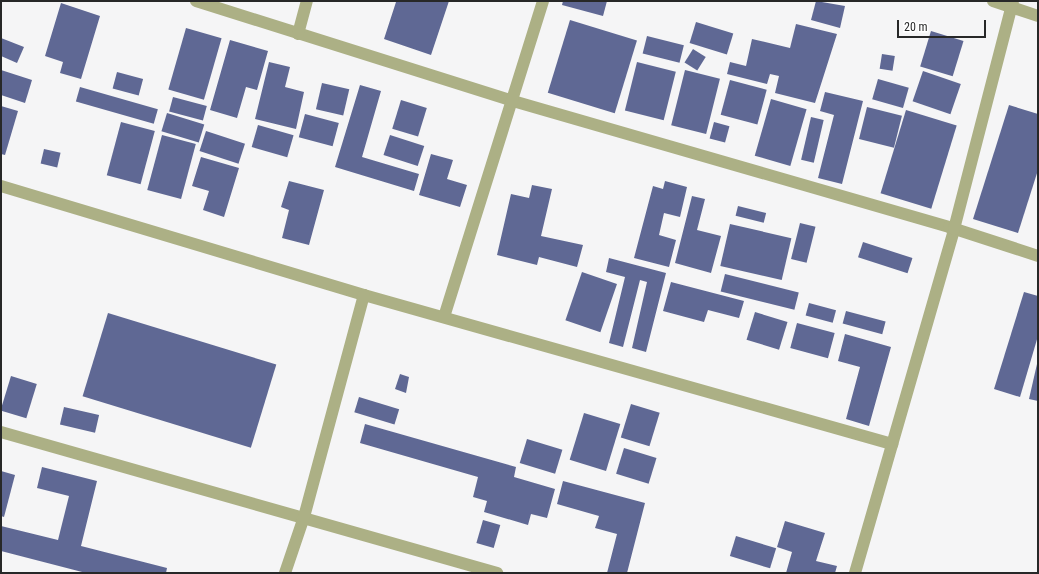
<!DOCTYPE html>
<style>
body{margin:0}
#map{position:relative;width:1039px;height:574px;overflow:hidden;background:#f5f5f6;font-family:"Roboto Condensed",sans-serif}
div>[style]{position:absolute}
.building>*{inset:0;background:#5f6894;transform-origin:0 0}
.minor>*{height:12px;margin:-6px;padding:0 6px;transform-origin:6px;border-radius:6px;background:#acb085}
span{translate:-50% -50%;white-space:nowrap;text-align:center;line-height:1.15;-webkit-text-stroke:4px #fff;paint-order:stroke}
.frame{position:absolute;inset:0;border:2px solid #272828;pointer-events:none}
.scale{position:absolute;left:897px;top:20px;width:89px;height:18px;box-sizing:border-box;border:2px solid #272828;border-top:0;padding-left:5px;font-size:12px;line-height:14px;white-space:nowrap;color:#272828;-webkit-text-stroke:3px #fff;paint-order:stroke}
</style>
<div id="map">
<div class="building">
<div style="clip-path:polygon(393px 1px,449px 1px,431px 55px,384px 39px,396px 2px)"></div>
<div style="clip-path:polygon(563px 1px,607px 1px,603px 16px,562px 5px)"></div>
<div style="clip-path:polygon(816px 1px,845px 6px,840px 28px,811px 20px)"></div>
<div style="clip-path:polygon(61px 3px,100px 16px,81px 79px,60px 73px,63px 62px,45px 56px)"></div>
<div style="left:570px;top:20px;width:70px;height:76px;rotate:17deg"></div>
<div style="left:696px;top:22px;width:39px;height:22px;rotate:17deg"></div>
<div style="clip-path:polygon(796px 24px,837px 34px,815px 103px,775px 93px,779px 76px,770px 74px,767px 84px,727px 74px,730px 62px,746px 66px,752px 39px,790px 48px)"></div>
<div style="left:186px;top:28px;width:37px;height:64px;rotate:16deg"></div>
<div style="left:931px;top:31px;width:34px;height:37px;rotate:17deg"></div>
<div style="left:647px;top:36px;width:38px;height:18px;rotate:14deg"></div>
<div style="clip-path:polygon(1px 38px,24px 47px,17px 63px,1px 56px)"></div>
<div style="clip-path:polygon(230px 40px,268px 51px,257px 90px,246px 87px,237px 118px,210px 110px)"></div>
<div style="left:693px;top:49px;width:15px;height:16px;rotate:32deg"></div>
<div style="left:882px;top:54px;width:13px;height:15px;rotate:9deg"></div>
<div style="clip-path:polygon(269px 62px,290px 67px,285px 87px,304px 92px,296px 129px,255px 119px)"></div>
<div style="left:637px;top:62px;width:40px;height:50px;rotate:14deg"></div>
<div style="clip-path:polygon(1px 70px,32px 80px,25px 103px,1px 95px)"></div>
<div style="left:685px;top:70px;width:36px;height:57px;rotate:14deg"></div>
<div style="left:923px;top:71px;width:40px;height:32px;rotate:19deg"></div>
<div style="left:117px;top:72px;width:27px;height:17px;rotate:15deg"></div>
<div style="left:878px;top:79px;width:32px;height:21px;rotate:16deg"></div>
<div style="left:730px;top:80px;width:38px;height:36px;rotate:15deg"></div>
<div style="left:322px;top:83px;width:28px;height:27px;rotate:13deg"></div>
<div style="clip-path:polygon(360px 85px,381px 91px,362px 157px,419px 174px,414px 191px,335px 167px)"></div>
<div style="left:80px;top:87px;width:81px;height:15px;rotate:16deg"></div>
<div style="clip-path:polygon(825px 92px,863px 101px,842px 184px,818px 178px,834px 115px,820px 111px)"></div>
<div style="left:173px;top:97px;width:35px;height:15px;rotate:15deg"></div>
<div style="left:771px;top:99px;width:37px;height:59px;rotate:16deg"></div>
<div style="left:401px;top:100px;width:27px;height:30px;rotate:17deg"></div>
<div style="clip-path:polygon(1009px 105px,1038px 114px,1038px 170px,1018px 233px,973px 219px)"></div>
<div style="clip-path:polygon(1px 106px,18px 111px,5px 155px,1px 154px)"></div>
<div style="left:867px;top:107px;width:36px;height:33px;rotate:14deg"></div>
<div style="left:906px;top:110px;width:53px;height:87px;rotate:17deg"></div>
<div style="left:167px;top:113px;width:39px;height:19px;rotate:17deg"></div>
<div style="left:305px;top:114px;width:35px;height:24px;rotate:15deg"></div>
<div style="left:811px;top:117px;width:13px;height:44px;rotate:13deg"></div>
<div style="left:121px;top:122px;width:35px;height:55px;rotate:15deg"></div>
<div style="left:714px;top:122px;width:16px;height:17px;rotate:15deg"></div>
<div style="left:258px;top:125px;width:37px;height:23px;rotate:16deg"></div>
<div style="left:206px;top:131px;width:41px;height:21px;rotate:18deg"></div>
<div style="left:162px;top:135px;width:35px;height:57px;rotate:15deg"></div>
<div style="left:390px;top:135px;width:36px;height:21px;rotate:18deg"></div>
<div style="left:44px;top:149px;width:17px;height:15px;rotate:13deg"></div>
<div style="clip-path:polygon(431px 154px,453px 160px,447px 179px,467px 185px,460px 207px,419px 195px)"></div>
<div style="clip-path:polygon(201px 157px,239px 168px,224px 217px,203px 210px,209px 191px,192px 186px)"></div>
<div style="clip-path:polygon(289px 181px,324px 190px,309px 245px,282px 238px,289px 210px,281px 207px)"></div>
<div style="clip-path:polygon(665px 181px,687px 187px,680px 217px,664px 213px,659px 235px,676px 240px,669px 267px,634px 258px,653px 186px,663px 189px)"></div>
<div style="clip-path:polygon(532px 185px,552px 189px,541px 236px,583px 245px,577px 267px,539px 257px,537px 265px,497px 255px,511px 194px,529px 198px)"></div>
<div style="clip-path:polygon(692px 196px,705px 199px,697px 230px,721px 236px,711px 273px,675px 263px)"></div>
<div style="left:738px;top:206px;width:29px;height:10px;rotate:14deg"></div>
<div style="left:800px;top:223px;width:16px;height:37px;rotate:14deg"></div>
<div style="left:730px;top:224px;width:63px;height:43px;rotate:13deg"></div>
<div style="left:863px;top:242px;width:52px;height:16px;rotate:18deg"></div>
<div style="clip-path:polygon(609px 258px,666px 273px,646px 352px,632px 348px,647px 282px,640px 280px,623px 347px,609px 343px,625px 277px,606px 272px)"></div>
<div style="left:582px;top:272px;width:37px;height:51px;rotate:19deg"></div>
<div style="left:725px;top:274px;width:76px;height:18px;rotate:14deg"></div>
<div style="clip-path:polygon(671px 282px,744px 301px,739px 318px,708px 310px,704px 322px,663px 311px)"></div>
<div style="clip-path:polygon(1024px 292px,1038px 296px,1038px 336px,1020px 397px,994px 389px)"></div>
<div style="left:809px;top:303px;width:28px;height:13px;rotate:15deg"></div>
<div style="left:846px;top:311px;width:41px;height:13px;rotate:15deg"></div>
<div style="left:755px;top:312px;width:34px;height:29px;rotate:17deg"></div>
<div style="left:108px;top:313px;width:176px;height:87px;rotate:17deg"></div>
<div style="left:797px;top:323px;width:39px;height:26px;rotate:15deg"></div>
<div style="clip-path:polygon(845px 334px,891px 347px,869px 426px,846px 419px,860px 367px,838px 361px)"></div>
<div style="clip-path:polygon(1037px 364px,1038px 364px,1038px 401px,1029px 399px)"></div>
<div style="clip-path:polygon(400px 374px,409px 377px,406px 393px,395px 389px)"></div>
<div style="left:11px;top:376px;width:27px;height:36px;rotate:17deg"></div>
<div style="left:359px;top:397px;width:42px;height:16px;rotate:17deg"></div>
<div style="left:631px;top:404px;width:30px;height:35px;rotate:17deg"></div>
<div style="left:64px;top:407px;width:36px;height:18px;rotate:13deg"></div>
<div style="left:584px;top:413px;width:38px;height:49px;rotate:17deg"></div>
<div style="clip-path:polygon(365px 424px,516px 467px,514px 477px,555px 489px,547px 518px,531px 514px,528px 525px,484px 512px,487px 501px,473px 497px,478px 477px,360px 443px)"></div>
<div style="left:527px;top:439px;width:37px;height:25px;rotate:17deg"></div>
<div style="left:624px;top:448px;width:34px;height:27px;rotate:17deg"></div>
<div style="clip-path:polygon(42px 467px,97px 481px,81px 546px,167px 568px,166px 573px,86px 573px,1px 551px,1px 526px,58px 540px,69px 496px,37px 488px)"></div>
<div style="clip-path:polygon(1px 471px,15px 475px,4px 517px,1px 516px)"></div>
<div style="clip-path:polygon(563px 481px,645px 503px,627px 573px,607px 573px,617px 534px,595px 528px,599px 516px,557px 504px)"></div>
<div style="left:483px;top:520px;width:18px;height:24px;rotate:16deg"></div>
<div style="clip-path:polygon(785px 521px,825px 533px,816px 561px,837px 566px,835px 573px,786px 573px,792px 552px,777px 547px)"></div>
<div style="left:736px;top:536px;width:42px;height:21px;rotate:17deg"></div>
</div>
<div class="minor">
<div style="left:196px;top:1px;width:332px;rotate:17.5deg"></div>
<div style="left:513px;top:101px;width:454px;rotate:16.1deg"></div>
<div style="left:949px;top:227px;width:94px;rotate:18deg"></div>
<div style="left:993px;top:1px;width:47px;rotate:18.4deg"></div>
<div style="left:298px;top:34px;width:34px;rotate:-75deg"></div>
<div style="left:1px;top:186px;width:379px;rotate:16.7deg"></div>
<div style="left:364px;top:295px;width:549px;rotate:15.76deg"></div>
<div style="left:444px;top:317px;width:331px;rotate:-72.6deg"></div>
<div style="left:1px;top:432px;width:516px;rotate:15.87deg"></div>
<div style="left:285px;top:573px;width:59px;rotate:-71.3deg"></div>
<div style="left:304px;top:517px;width:230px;rotate:-74.9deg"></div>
<div style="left:855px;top:573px;width:358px;rotate:-73.9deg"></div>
<div style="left:954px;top:229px;width:236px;rotate:-75.5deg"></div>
</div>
<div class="frame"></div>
<div class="scale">20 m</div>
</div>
